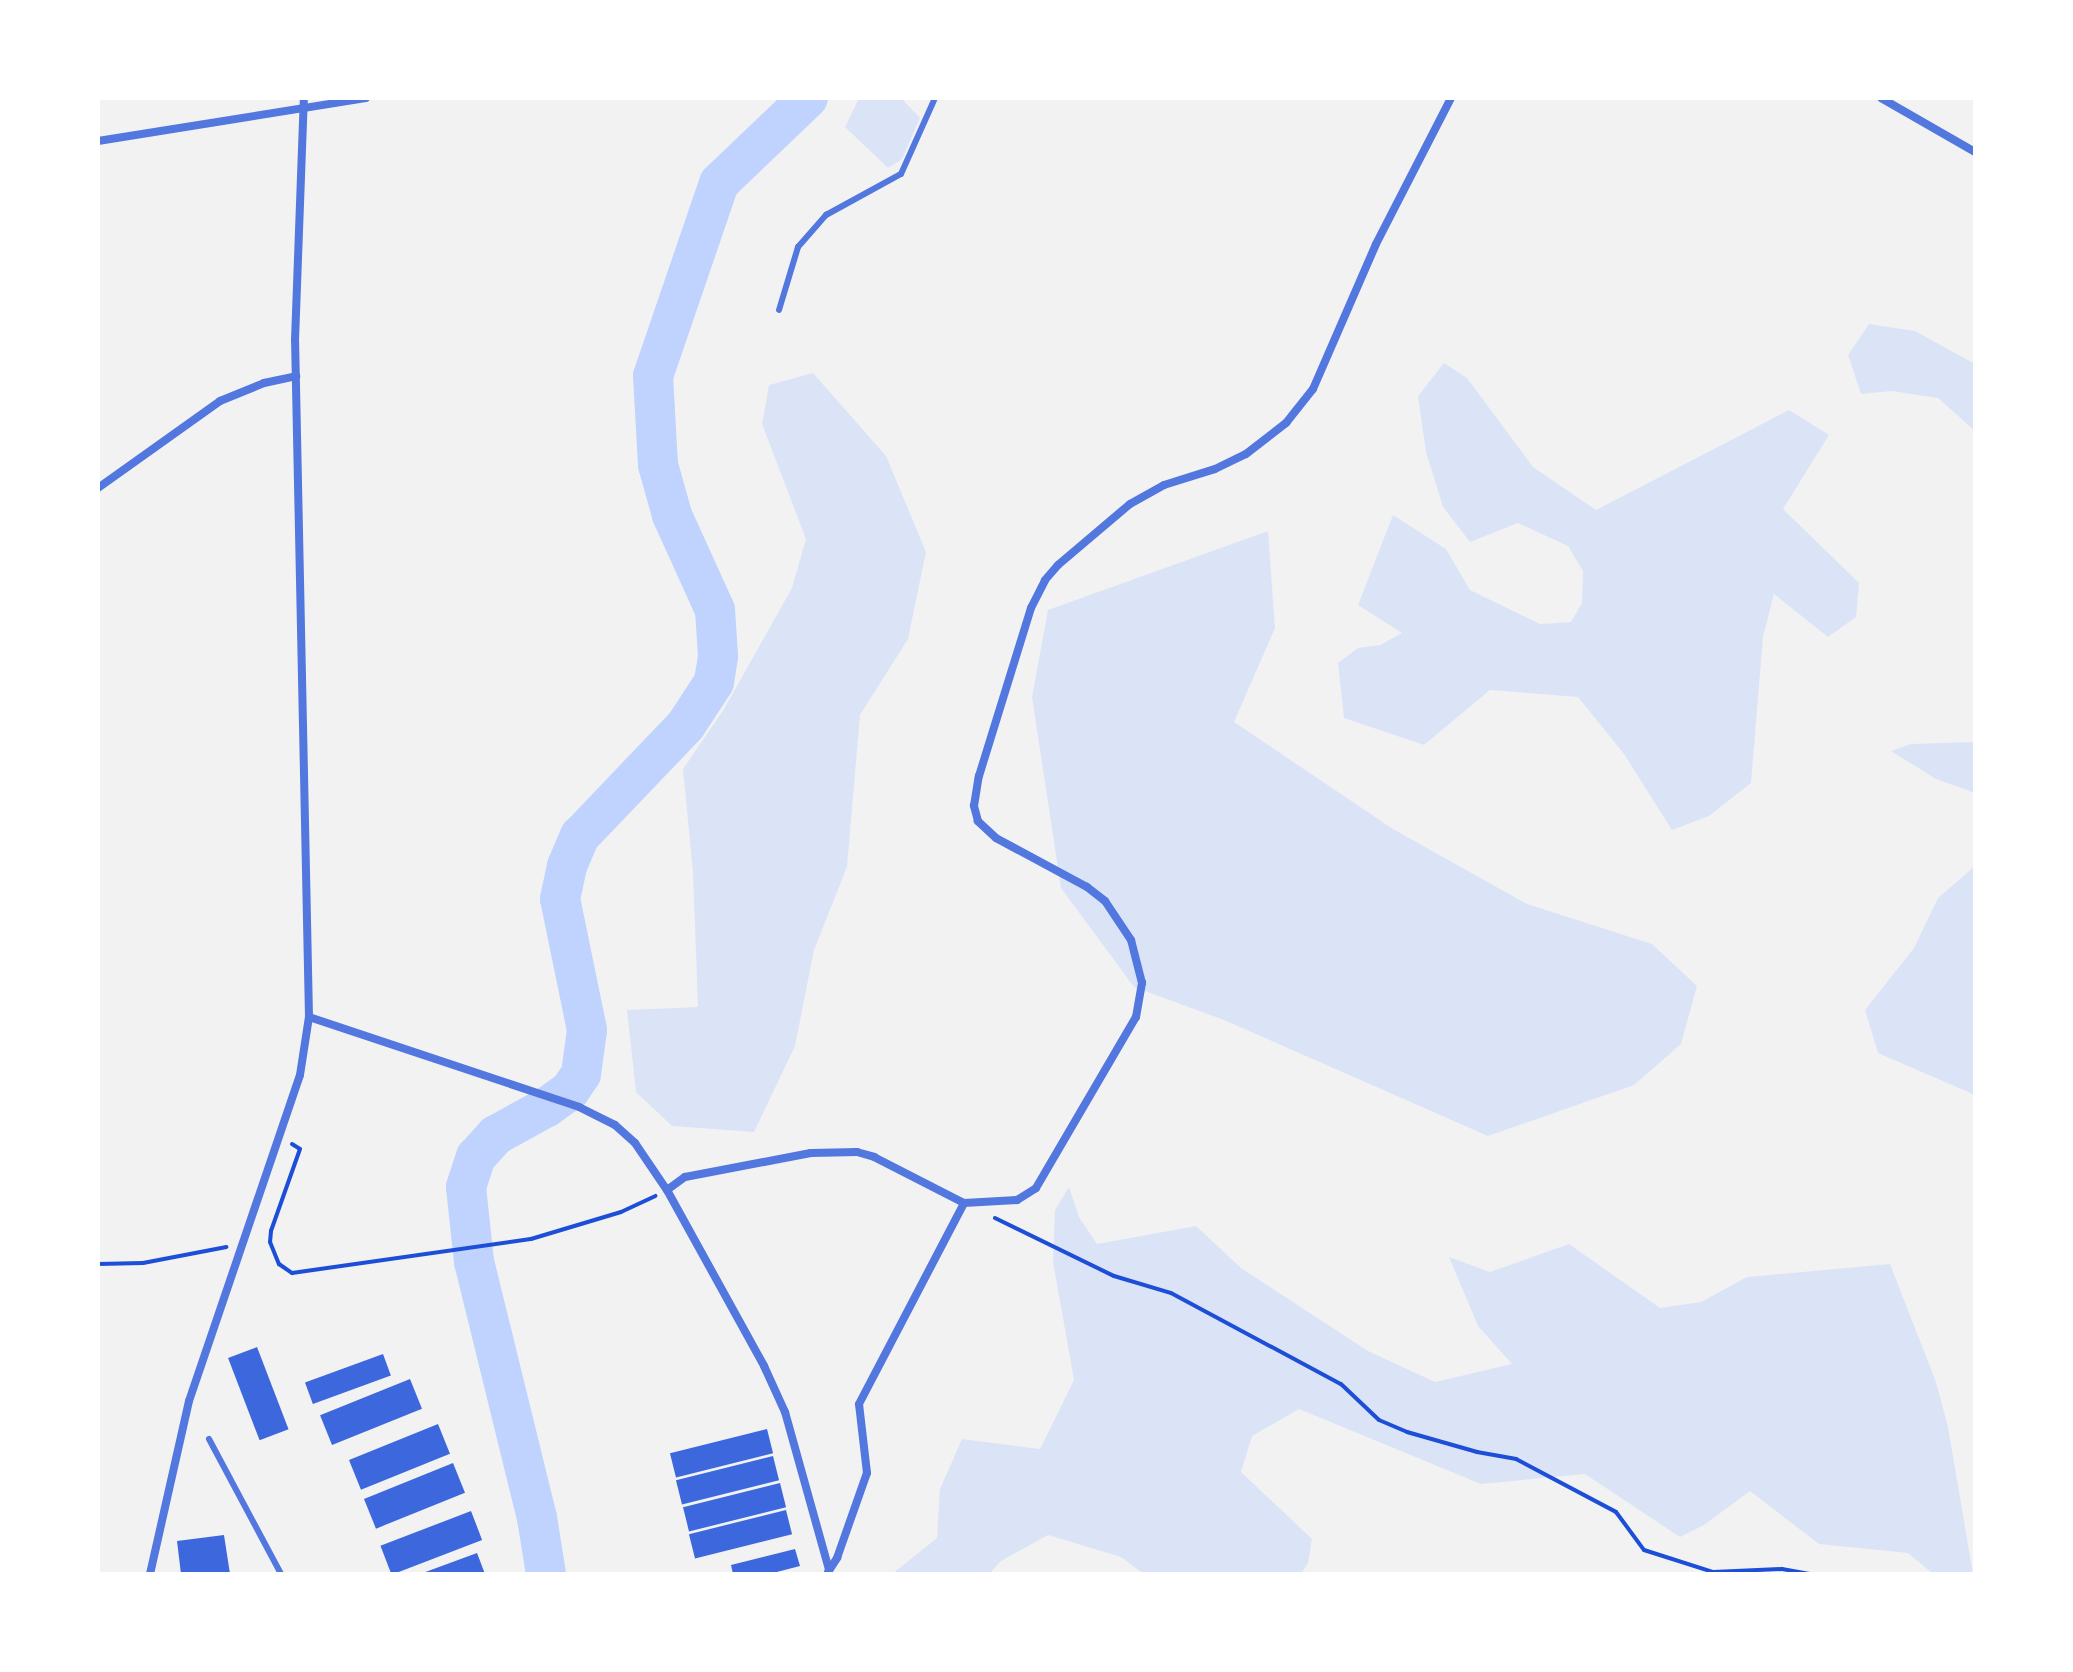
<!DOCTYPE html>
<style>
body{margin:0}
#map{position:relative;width:2073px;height:1672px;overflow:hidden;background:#f2f2f2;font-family:Quicksand,sans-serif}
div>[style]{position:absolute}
.green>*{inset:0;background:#dbe4f7}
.river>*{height:40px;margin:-20px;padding:0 20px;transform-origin:20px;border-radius:20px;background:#bfd3fe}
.building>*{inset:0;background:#3d67dc;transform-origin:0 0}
.path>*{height:4px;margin:-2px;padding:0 2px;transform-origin:2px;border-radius:2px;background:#1d4ed8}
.service>*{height:6px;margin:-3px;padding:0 3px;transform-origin:3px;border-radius:3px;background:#5277de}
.minor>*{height:8px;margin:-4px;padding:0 4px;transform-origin:4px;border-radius:4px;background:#5277de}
span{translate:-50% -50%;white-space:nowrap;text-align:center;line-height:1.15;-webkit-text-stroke:7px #fff;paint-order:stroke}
.frame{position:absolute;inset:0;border:100px solid #fff;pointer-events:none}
</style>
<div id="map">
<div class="green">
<div style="clip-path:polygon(859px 98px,901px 98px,920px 118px,902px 159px,888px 168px,845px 127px)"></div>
<div style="clip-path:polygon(1869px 324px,1915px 331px,1975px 364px,1975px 431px,1938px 398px,1892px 391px,1861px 394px,1848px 355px)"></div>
<div style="clip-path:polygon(1444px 363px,1467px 378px,1533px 467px,1596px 510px,1789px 410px,1829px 435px,1783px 509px,1859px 583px,1856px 617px,1828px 637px,1774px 594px,1763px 637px,1751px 783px,1709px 816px,1672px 830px,1624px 754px,1578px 697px,1490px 690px,1424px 745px,1344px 718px,1338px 663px,1358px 648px,1380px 645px,1402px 633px,1358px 605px,1393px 515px,1446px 549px,1470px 590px,1540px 624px,1571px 622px,1582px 603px,1583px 571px,1568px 546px,1518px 523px,1470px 542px,1443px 507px,1426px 452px,1418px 396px)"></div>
<div style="clip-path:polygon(813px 373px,886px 456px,926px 552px,908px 639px,860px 715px,847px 867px,814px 950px,795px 1046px,754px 1132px,672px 1126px,636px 1092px,627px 1010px,698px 1007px,693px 873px,683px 769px,724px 709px,792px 588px,806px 539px,762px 424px,769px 385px)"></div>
<div style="clip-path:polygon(1268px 531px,1275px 628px,1234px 722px,1393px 829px,1527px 904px,1652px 944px,1697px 986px,1681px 1044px,1634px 1085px,1488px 1136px,1224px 1020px,1134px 987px,1061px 888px,1032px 697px,1048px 610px)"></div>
<div style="clip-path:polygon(1975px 742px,1975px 793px,1936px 779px,1891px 751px,1911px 744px)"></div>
<div style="clip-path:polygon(1975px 866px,1975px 1095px,1878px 1053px,1865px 1010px,1914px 948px,1938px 898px)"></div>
<div style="clip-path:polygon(1069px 1187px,1079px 1217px,1097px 1244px,1196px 1226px,1241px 1268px,1368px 1351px,1435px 1382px,1512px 1364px,1478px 1326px,1449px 1257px,1490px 1272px,1569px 1244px,1660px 1308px,1701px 1302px,1747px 1277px,1890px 1264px,1936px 1382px,1948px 1427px,1973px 1574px,1932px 1573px,1908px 1553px,1819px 1544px,1750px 1491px,1704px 1525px,1680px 1537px,1585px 1474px,1481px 1484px,1299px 1409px,1252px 1436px,1241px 1472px,1312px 1539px,1308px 1563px,1301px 1574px,1144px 1574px,1121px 1557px,1048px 1535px,1001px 1561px,989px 1574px,892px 1574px,937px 1538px,940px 1489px,962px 1439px,1040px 1449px,1074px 1380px,1053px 1262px,1055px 1210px)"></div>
</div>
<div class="river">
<div style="left:546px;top:1574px;width:57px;rotate:-99.1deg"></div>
<div style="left:537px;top:1518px;width:264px;rotate:-103.8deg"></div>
<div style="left:474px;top:1262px;width:75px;rotate:-96.1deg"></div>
<div style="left:466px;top:1187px;width:32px;rotate:-72deg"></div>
<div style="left:476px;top:1157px;width:30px;rotate:-48deg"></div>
<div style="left:496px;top:1135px;width:58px;rotate:-28.8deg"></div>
<div style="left:547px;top:1107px;width:29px;rotate:-36deg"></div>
<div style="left:570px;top:1090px;width:19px;rotate:-55deg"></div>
<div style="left:581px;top:1074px;width:44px;rotate:-82.2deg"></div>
<div style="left:587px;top:1030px;width:134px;rotate:-101.6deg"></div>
<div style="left:560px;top:899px;width:34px;rotate:-78deg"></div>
<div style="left:567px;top:866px;width:33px;rotate:-67deg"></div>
<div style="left:580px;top:836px;width:153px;rotate:-46.3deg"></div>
<div style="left:686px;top:725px;width:51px;rotate:-56.9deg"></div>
<div style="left:714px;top:682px;width:26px;rotate:-81deg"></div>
<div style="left:718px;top:656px;width:46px;rotate:-93.7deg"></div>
<div style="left:715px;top:610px;width:104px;rotate:-114.4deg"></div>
<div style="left:672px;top:515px;width:52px;rotate:-105.6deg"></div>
<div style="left:658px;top:465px;width:89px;rotate:-93.2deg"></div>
<div style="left:653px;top:376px;width:204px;rotate:-71.1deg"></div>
<div style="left:719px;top:183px;width:123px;rotate:-43.7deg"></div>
</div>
<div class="building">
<div style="left:257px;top:1347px;width:88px;height:31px;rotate:69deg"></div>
<div style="left:383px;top:1354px;width:23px;height:83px;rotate:70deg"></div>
<div style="left:410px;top:1379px;width:32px;height:97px;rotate:68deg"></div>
<div style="left:438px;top:1424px;width:32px;height:96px;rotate:68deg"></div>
<div style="left:767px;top:1429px;width:25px;height:100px;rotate:76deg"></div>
<div style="left:773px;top:1456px;width:25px;height:100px;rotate:76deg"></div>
<div style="left:453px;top:1463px;width:32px;height:96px;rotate:68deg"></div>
<div style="left:780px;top:1483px;width:25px;height:100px;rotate:76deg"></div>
<div style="left:786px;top:1510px;width:25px;height:100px;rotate:76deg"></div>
<div style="left:471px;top:1511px;width:31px;height:97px;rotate:69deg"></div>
<div style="clip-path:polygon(224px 1535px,230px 1574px,181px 1574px,177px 1541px)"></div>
<div style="clip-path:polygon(795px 1549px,800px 1566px,769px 1574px,733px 1574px,731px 1565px)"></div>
<div style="clip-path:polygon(477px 1553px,485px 1574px,420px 1574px)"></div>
</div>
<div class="path">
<div style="left:292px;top:1144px;width:9px;rotate:32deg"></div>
<div style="left:300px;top:1149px;width:87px;rotate:109.5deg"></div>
<div style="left:271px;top:1231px;width:11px;rotate:95deg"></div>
<div style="left:270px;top:1242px;width:24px;rotate:68deg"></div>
<div style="left:279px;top:1264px;width:16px;rotate:35deg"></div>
<div style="left:292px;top:1273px;width:241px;rotate:-8.1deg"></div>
<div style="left:531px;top:1239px;width:94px;rotate:-16.7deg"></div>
<div style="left:621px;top:1212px;width:38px;rotate:-25deg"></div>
<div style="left:995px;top:1218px;width:132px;rotate:26deg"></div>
<div style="left:1114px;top:1276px;width:59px;rotate:16.6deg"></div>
<div style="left:1171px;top:1293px;width:193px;rotate:28.2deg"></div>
<div style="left:1341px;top:1384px;width:52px;rotate:43.5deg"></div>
<div style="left:1379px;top:1420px;width:30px;rotate:23deg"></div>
<div style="left:1407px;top:1432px;width:73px;rotate:15.9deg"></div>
<div style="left:1477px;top:1452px;width:40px;rotate:10deg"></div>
<div style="left:1516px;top:1459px;width:113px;rotate:27.9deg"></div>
<div style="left:1616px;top:1512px;width:47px;rotate:53.6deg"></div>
<div style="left:1644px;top:1550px;width:72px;rotate:17.7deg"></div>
<div style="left:1713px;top:1572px;width:69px;rotate:-2.5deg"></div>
<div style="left:1782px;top:1569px;width:28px;rotate:10deg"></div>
<div style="left:98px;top:1264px;width:45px;rotate:-1.3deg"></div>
<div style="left:143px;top:1263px;width:85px;rotate:-10.9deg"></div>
</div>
<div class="service">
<div style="left:779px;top:310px;width:66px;rotate:-73.2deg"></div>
<div style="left:798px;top:247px;width:43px;rotate:-48.8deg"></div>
<div style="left:826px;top:215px;width:85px;rotate:-28.7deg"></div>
<div style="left:901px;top:174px;width:83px;rotate:-65.9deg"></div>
<div style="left:209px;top:1439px;width:153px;rotate:61.9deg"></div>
</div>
<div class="minor">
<div style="left:1881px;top:98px;width:108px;rotate:29.9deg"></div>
<div style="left:98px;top:141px;width:271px;rotate:-9.1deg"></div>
<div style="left:98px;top:488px;width:150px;rotate:-35.5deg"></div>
<div style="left:220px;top:401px;width:48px;rotate:-22.2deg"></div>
<div style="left:264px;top:383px;width:33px;rotate:-12deg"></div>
<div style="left:309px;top:1017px;width:285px;rotate:18.4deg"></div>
<div style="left:579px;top:1107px;width:40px;rotate:26.6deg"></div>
<div style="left:615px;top:1125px;width:27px;rotate:42deg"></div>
<div style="left:635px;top:1143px;width:57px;rotate:55.8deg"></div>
<div style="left:667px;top:1190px;width:201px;rotate:61.1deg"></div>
<div style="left:764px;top:1366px;width:51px;rotate:65.5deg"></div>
<div style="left:785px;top:1412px;width:164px;rotate:74.4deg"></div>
<div style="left:667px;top:1190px;width:22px;rotate:-36deg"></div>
<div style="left:685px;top:1177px;width:128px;rotate:-10.8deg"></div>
<div style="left:811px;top:1153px;width:46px;rotate:-1.2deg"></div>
<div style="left:857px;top:1152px;width:18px;rotate:16deg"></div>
<div style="left:874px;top:1157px;width:101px;rotate:27.1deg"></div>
<div style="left:964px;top:1203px;width:53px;rotate:-3.2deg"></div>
<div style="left:1017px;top:1200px;width:22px;rotate:-32deg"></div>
<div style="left:1036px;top:1188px;width:198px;rotate:-59.7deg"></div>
<div style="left:1136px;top:1017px;width:35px;rotate:-80deg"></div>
<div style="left:1142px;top:983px;width:44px;rotate:-104.3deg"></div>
<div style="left:1131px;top:940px;width:47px;rotate:-123.7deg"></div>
<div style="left:1105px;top:901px;width:23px;rotate:-142deg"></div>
<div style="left:1087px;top:887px;width:103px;rotate:-151.7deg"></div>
<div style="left:996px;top:838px;width:25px;rotate:-137deg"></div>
<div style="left:978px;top:821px;width:16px;rotate:-105deg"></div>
<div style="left:974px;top:806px;width:30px;rotate:-81deg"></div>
<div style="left:979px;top:776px;width:176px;rotate:-72.8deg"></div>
<div style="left:1031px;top:608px;width:31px;rotate:-63deg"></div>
<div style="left:1045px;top:580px;width:20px;rotate:-49deg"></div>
<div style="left:1058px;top:565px;width:94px;rotate:-40.3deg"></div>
<div style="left:1130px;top:504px;width:39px;rotate:-29deg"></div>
<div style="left:1164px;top:485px;width:53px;rotate:-17.4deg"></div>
<div style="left:1215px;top:469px;width:34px;rotate:-26deg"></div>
<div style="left:1246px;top:454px;width:51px;rotate:-37.8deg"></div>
<div style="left:1286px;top:423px;width:43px;rotate:-51.5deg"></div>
<div style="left:1313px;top:389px;width:158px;rotate:-66.5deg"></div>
<div style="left:1376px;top:244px;width:164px;rotate:-62.8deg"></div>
<div style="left:828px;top:1572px;width:17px;rotate:-57deg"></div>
<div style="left:837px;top:1558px;width:90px;rotate:-70.6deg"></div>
<div style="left:867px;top:1473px;width:69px;rotate:-96.6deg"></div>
<div style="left:859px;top:1404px;width:227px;rotate:-62.4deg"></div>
<div style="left:150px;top:1574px;width:177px;rotate:-77.3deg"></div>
<div style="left:189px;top:1401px;width:344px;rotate:-71.2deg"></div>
<div style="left:300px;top:1075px;width:59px;rotate:-81.2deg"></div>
<div style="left:309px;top:1017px;width:677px;rotate:-91.18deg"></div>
<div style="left:295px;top:340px;width:242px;rotate:-87.9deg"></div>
</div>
<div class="frame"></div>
</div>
